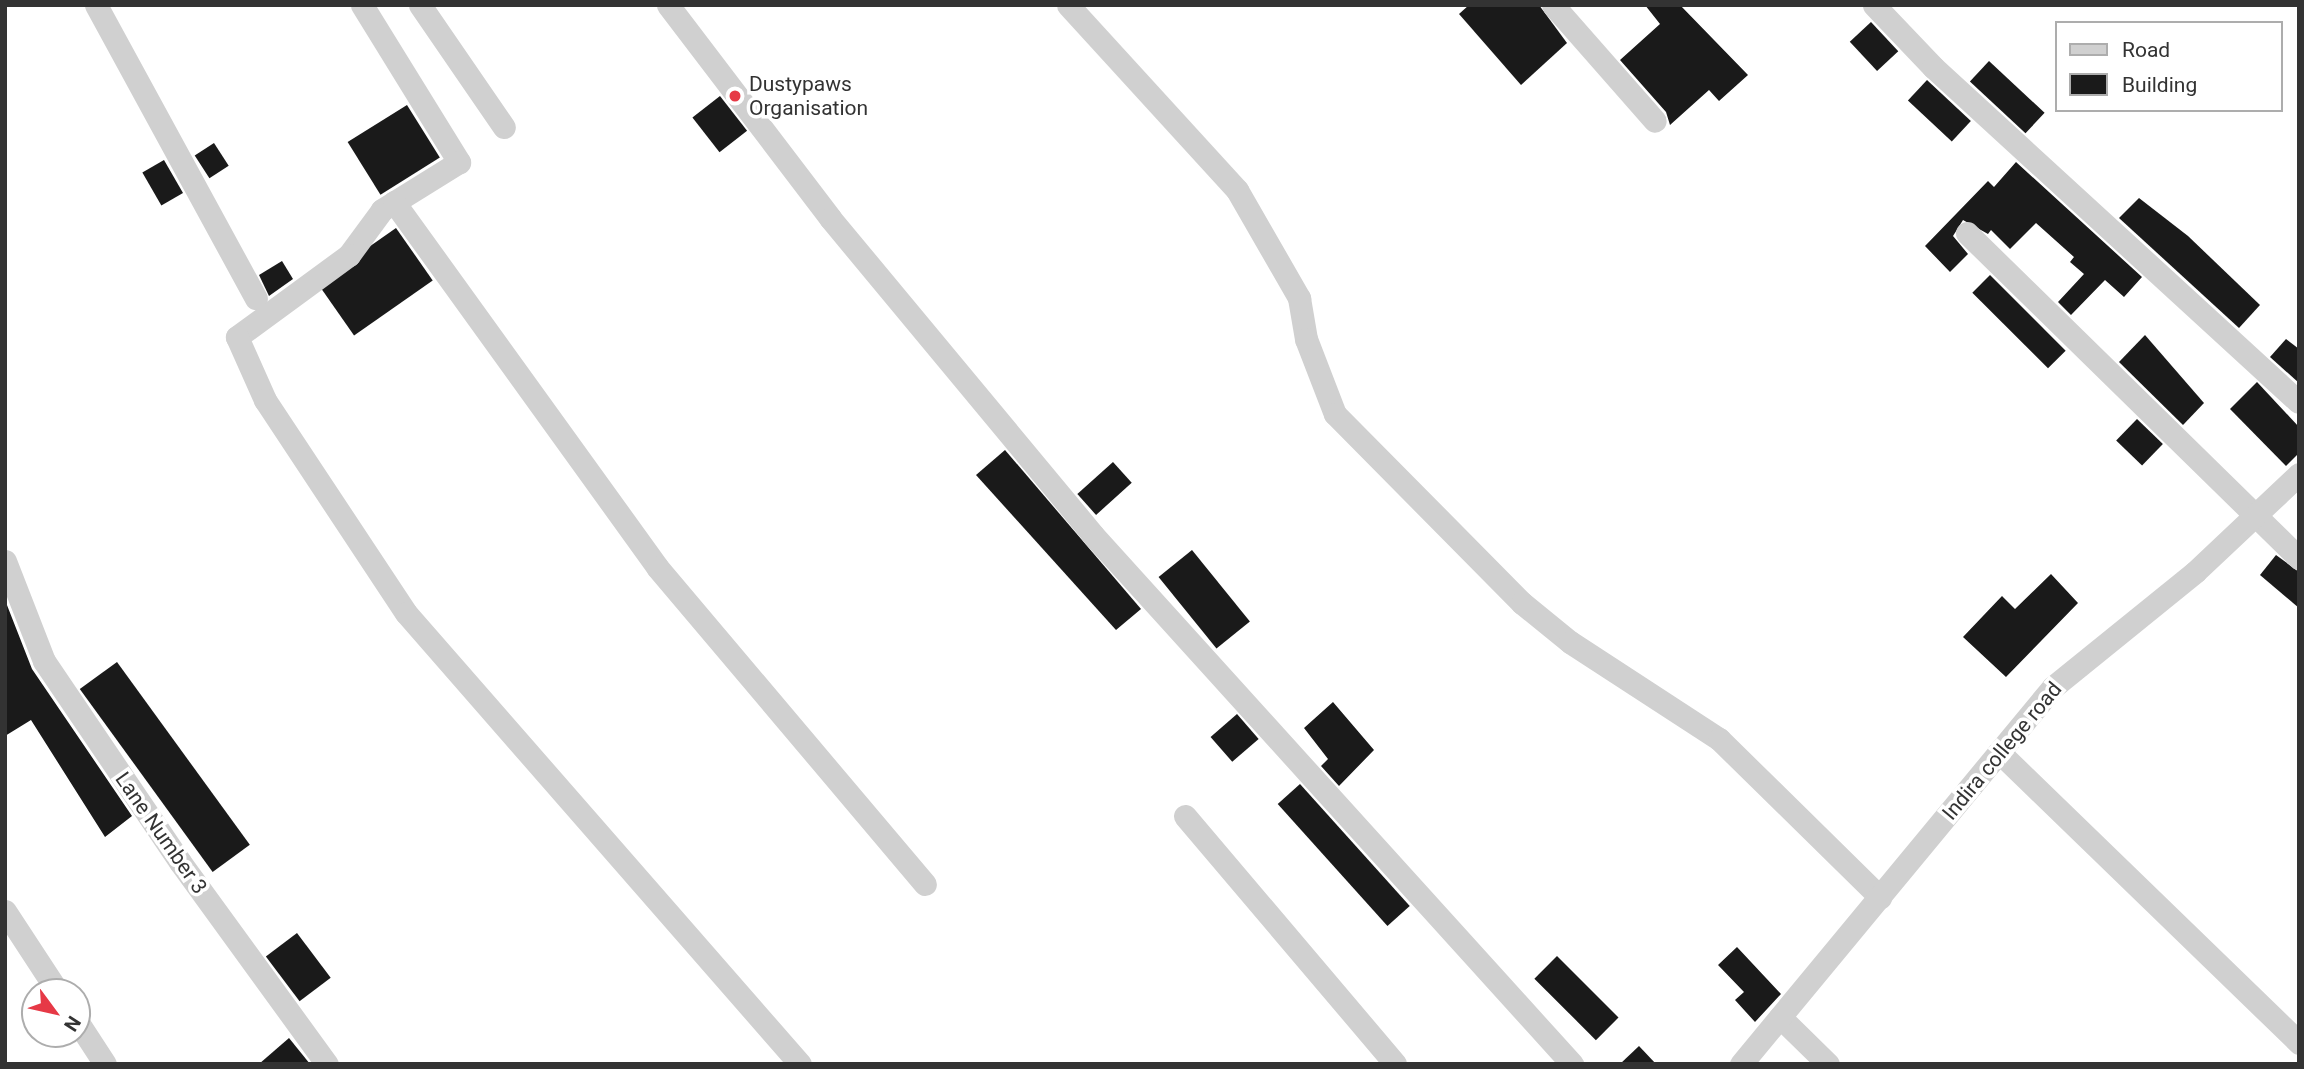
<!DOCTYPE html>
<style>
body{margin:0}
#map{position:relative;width:2304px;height:1069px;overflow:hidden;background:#fff;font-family:Roboto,sans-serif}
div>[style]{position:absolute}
.building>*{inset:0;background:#1a1a1a;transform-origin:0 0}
.minor>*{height:23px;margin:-11.5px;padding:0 11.5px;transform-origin:11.5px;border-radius:11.5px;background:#d0d0d0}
.dots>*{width:19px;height:19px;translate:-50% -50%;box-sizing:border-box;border:4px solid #fff;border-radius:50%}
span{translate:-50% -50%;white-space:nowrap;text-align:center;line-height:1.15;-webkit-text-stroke:7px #fff;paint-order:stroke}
.poi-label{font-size:21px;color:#333}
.left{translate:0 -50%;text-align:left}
.street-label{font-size:21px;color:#333}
.frame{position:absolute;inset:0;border:7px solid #333;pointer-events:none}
.legend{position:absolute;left:2055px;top:21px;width:228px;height:91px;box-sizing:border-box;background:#fff;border:2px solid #adadad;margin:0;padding:9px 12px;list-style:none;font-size:21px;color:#333}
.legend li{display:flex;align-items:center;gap:14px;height:35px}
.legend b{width:35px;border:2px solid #adadad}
.north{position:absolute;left:21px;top:978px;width:70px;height:70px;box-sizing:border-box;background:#fff;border:2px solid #adadad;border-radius:50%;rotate:123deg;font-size:19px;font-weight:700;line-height:28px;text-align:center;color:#333}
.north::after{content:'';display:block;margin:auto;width:24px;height:32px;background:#e63946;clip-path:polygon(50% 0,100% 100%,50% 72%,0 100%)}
</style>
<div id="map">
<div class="building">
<div style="clip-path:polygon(1469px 5px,1539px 5px,1567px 43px,1521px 85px,1459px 14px)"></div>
<div style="clip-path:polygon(1645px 5px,1680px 5px,1748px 75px,1719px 101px,1709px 90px,1670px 125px,1666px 112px,1620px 60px,1660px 24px)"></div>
<div style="left:1871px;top:22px;width:40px;height:29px;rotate:47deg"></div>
<div style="left:1989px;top:61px;width:76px;height:28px;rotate:43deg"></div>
<div style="left:1927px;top:80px;width:60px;height:28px;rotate:43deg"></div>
<div style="left:720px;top:96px;width:44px;height:35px;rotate:52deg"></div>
<div style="left:407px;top:105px;width:62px;height:70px;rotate:58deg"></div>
<div style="left:214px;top:143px;width:27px;height:23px;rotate:57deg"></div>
<div style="left:164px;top:160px;width:38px;height:25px;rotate:60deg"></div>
<div style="clip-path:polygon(2016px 162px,2142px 277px,2124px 297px,2105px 280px,2071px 315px,2058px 302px,2084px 274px,2070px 262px,2074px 257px,2036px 223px,2010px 249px,1991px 230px,1988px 234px,1963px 220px,1953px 236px,1968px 254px,1950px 272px,1925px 246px,1988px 181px,1994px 187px)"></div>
<div style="clip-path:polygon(2139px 198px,2188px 236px,2260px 305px,2239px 328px,2119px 218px)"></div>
<div style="left:396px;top:228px;width:64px;height:96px;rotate:55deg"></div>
<div style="clip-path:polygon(282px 261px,293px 279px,269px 296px,259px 275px)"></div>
<div style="left:1990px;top:275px;width:107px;height:25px;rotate:45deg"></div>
<div style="clip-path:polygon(2145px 335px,2204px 403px,2183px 425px,2119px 362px)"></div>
<div style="clip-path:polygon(2286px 339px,2299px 349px,2299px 383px,2270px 357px)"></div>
<div style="clip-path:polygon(2257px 382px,2299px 427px,2299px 453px,2286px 466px,2230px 409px)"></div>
<div style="left:2137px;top:419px;width:36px;height:30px;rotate:44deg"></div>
<div style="clip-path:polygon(1005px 450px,1141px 609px,1116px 630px,976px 475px)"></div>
<div style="left:1113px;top:462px;width:28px;height:48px;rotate:48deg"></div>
<div style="left:1192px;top:550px;width:92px;height:43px;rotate:51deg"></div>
<div style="clip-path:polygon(2276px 555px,2299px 572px,2299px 608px,2260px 575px)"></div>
<div style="clip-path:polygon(2051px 574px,2078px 603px,2006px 677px,1963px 637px,2002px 596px,2015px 609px)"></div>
<div style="clip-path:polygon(5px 600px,32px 669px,132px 816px,105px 837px,31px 720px,5px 736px)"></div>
<div style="left:117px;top:662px;width:226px;height:46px;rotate:54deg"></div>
<div style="clip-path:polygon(1333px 702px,1374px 750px,1339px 786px,1321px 766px,1328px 759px,1304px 728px)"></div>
<div style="left:1237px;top:714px;width:33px;height:35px;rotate:49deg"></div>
<div style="left:1300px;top:784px;width:164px;height:30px;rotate:48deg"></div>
<div style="left:297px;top:933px;width:56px;height:39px;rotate:53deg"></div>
<div style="clip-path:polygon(1737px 947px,1781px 994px,1755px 1022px,1735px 1000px,1744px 992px,1718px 965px)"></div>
<div style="left:1557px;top:956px;width:87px;height:32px;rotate:45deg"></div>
<div style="clip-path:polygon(289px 1038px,310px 1064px,259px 1064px)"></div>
<div style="clip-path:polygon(1639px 1046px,1656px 1064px,1620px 1064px)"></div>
</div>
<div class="minor">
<div style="left:96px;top:5px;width:334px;rotate:61.4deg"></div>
<div style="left:362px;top:5px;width:185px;rotate:58.3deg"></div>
<div style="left:459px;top:162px;width:91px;rotate:148.1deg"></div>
<div style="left:382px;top:210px;width:56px;rotate:126.3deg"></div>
<div style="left:349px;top:255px;width:139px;rotate:143.8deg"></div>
<div style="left:237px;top:337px;width:69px;rotate:66deg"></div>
<div style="left:265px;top:400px;width:255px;rotate:56.5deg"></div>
<div style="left:406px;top:613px;width:599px;rotate:48.86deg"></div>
<div style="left:420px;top:5px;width:148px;rotate:55.5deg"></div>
<div style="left:668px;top:5px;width:268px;rotate:52.7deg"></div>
<div style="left:830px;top:218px;width:412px;rotate:50.3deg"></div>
<div style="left:1093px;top:535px;width:714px;rotate:47.84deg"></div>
<div style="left:1068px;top:5px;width:251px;rotate:47.6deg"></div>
<div style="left:1237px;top:190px;width:125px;rotate:60.1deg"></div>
<div style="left:1299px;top:298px;width:42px;rotate:80.3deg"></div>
<div style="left:1306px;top:339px;width:80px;rotate:68.9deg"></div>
<div style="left:1335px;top:414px;width:266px;rotate:45.3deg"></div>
<div style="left:1522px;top:603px;width:62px;rotate:39.1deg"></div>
<div style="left:1570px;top:642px;width:178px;rotate:33.1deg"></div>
<div style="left:1719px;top:739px;width:226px;rotate:44.5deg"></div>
<div style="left:1553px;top:5px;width:154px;rotate:48.7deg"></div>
<div style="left:1874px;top:5px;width:86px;rotate:46.4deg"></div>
<div style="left:1933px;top:67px;width:496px;rotate:42.5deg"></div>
<div style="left:394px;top:202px;width:450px;rotate:54.2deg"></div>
<div style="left:657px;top:567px;width:415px;rotate:49.8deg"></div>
<div style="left:1967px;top:233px;width:465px;rotate:44.4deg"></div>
<div style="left:5px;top:561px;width:107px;rotate:68.7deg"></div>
<div style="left:44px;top:661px;width:243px;rotate:55.9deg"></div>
<div style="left:180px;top:862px;width:250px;rotate:54deg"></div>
<div style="left:1999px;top:752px;width:418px;rotate:44.1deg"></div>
<div style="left:1185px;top:816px;width:325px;rotate:49.7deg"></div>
<div style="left:5px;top:911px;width:97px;rotate:56.8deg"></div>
<div style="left:1780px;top:1017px;width:67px;rotate:44.4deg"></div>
<div style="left:77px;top:1021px;width:51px;rotate:56.9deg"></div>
<div style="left:1741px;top:1064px;width:489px;rotate:-50.4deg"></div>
<div style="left:2053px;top:687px;width:183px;rotate:-39deg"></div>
<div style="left:2195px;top:572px;width:143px;rotate:-43.3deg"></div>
</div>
<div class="dots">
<div style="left:735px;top:96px;background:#e63946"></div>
</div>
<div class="poi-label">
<span class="left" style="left:749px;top:96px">Dustypaws<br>Organisation</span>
</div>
<div class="street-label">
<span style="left:2002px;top:751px;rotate:-50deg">Indira college road</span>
<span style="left:161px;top:833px;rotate:55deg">Lane Number 3</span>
</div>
<div class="frame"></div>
<ul class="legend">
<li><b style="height:9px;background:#d0d0d0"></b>Road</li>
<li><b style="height:19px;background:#1a1a1a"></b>Building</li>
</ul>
<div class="north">N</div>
</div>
